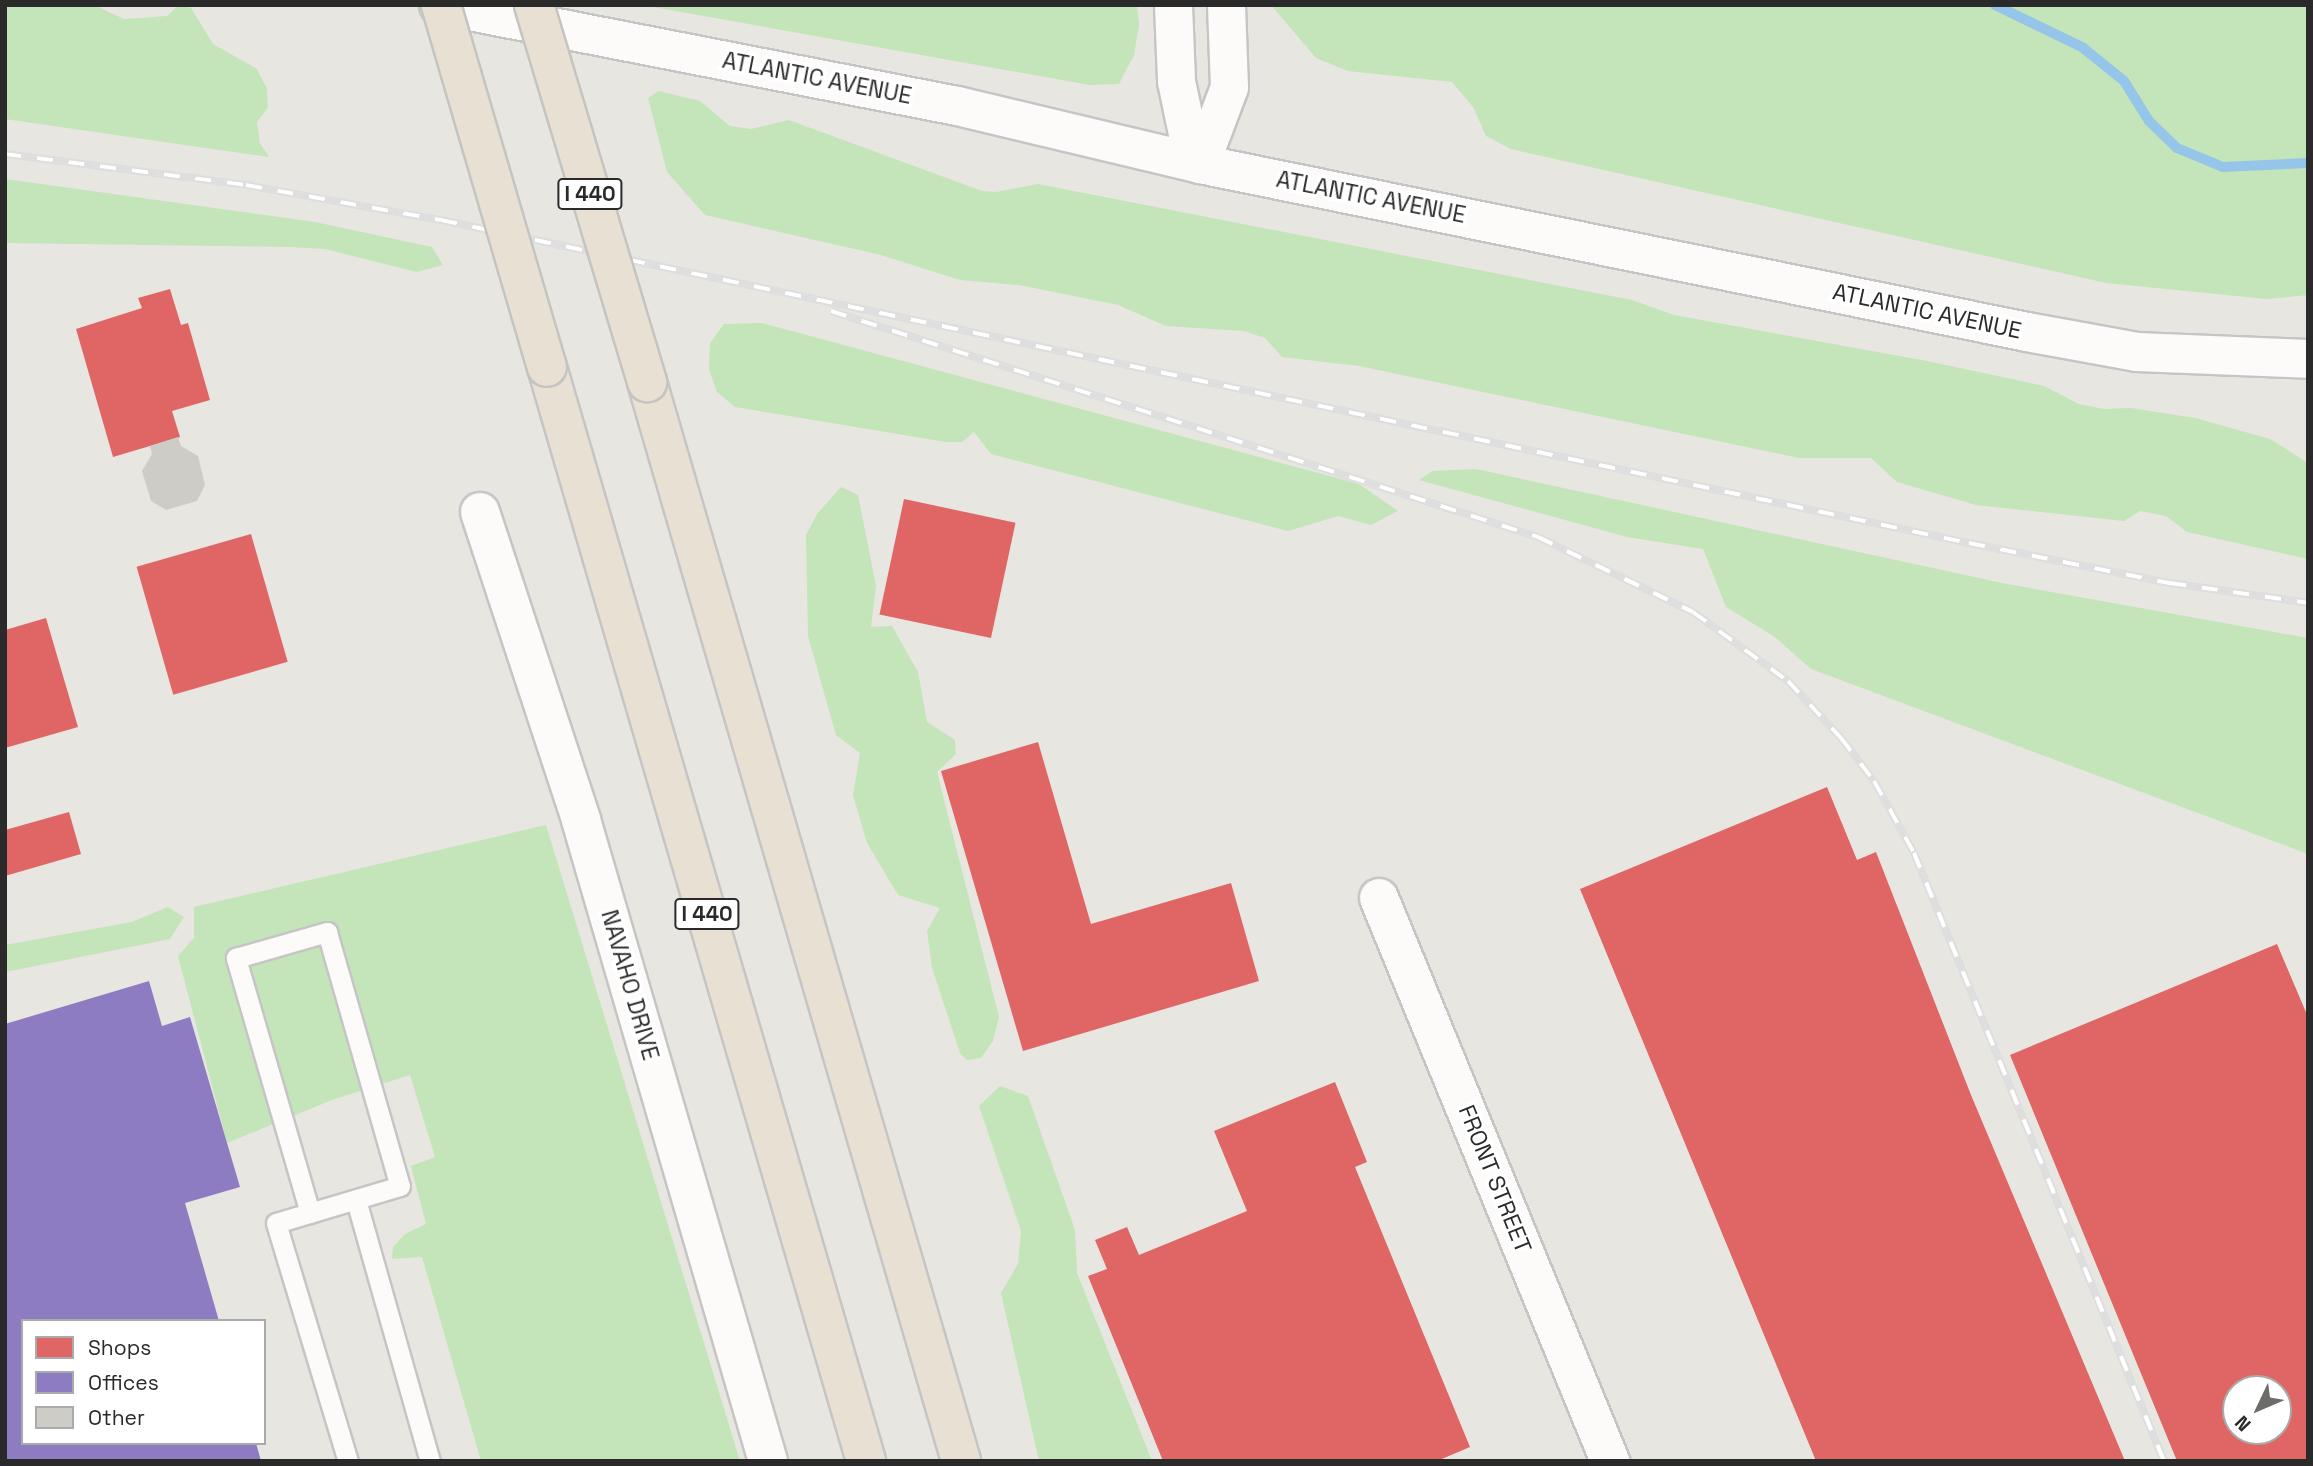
<!DOCTYPE html>
<style>
body{margin:0}
#map{position:relative;width:2313px;height:1466px;overflow:hidden;background:#e8e6e0;font-family:"Space Grotesk",sans-serif}
div>[style]{position:absolute}
.green>*{inset:0;background:#c4e4ba}
.shops>*{inset:0;background:#e06666;transform-origin:0 0}
.offices>*{inset:0;background:#8e7cc3}
.stream>*{height:10px;margin:-5px;padding:0 5px;transform-origin:5px;border-radius:5px;background:#95c5e8}
.building>*{inset:0;background:#cdccc7}
.roads{filter:drop-shadow(2px 0 #c6c5c5) drop-shadow(-2px 0 #c6c5c5) drop-shadow(0 2px #c6c5c5) drop-shadow(0 -2px #c6c5c5)}
.lane>*{height:19px;margin:-9.5px;padding:0 9.5px;transform-origin:9.5px;border-radius:9.5px;background:#fcfbfa}
.street>*{height:37px;margin:-18.5px;padding:0 18.5px;transform-origin:18.5px;border-radius:18.5px;background:#fcfbfa}
.secondary>*{height:38px;margin:-19px;padding:0 19px;transform-origin:19px;border-radius:19px;background:#fcfbfa}
.highway>*{height:38px;margin:-19px;padding:0 19px;transform-origin:19px;border-radius:19px;background:#e8e0d3}
.rail>*{height:8px;margin-top:-4px;transform-origin:0;background:repeating-linear-gradient(90deg,#fff 0 16px,#dedede 0 32px);box-sizing:border-box;border-block:2px solid #dedede}
.bridges{filter:drop-shadow(2px 0 #c4c4c1) drop-shadow(-2px 0 #c4c4c1) drop-shadow(0 2px #c4c4c1) drop-shadow(0 -2px #c4c4c1)}
.highway-bridge>*{height:38px;margin:-19px;padding:0 19px;transform-origin:19px;border-radius:19px;background:#e8e0d3}
span{translate:-50% -50%;white-space:nowrap;text-align:center;line-height:1.15;-webkit-text-stroke:7px #fff;paint-order:stroke}
.shield-label span{padding:2px 5px;background:#fff;border:2px solid;border-radius:5px;-webkit-text-stroke-width:0}
.shield-label{font-size:21px;color:#2a2a2a;font-weight:700}
.street-label{font-size:23px;color:#2a2a2a}
.frame{position:absolute;inset:0;border:7px solid #2a2a2a;pointer-events:none}
.legend{position:absolute;left:21px;top:1319px;width:245px;height:126px;box-sizing:border-box;background:#fff;border:2px solid #aaa;margin:0;padding:9px 12px;list-style:none;font-size:21px;color:#2a2a2a}
.legend li{display:flex;align-items:center;gap:14px;height:35px}
.legend b{width:35px;border:2px solid #aaa}
.north{position:absolute;left:2222px;top:1375px;width:70px;height:70px;box-sizing:border-box;background:#fff;border:2px solid #aaa;border-radius:50%;rotate:226deg;font-size:19px;font-weight:700;line-height:28px;text-align:center;color:#2a2a2a}
.north::after{content:'';display:block;margin:auto;width:24px;height:32px;background:#6c6c6a;clip-path:polygon(50% 0,100% 100%,50% 72%,0 100%)}
</style>
<div id="map">
<div class="green">
<div style="clip-path:polygon(5px 5px,94px 5px,124px 19px,167px 16px,179px 5px,191px 8px,213px 44px,257px 69px,267px 89px,268px 107px,257px 122px,260px 143px,269px 157px,5px 119px)"></div>
<div style="clip-path:polygon(642px 5px,1137px 5px,1139px 25px,1134px 55px,1119px 84px,1090px 85px)"></div>
<div style="clip-path:polygon(1271px 5px,2308px 5px,2308px 295px,2267px 299px,2106px 283px,1511px 149px,1486px 136px,1473px 107px,1452px 82px,1348px 71px,1316px 58px)"></div>
<div style="clip-path:polygon(659px 91px,700px 101px,730px 126px,751px 129px,789px 120px,982px 191px,996px 192px,1038px 184px,1632px 300px,1674px 315px,1927px 361px,2044px 386px,2079px 404px,2104px 409px,2131px 408px,2195px 418px,2270px 439px,2308px 463px,2308px 559px,2187px 532px,2166px 516px,2140px 511px,2124px 521px,1976px 505px,1897px 482px,1871px 458px,1799px 458px,1359px 366px,1282px 357px,1265px 338px,1244px 331px,1166px 326px,1118px 305px,1019px 285px,960px 280px,881px 255px,705px 215px,667px 172px,648px 98px)"></div>
<div style="clip-path:polygon(5px 179px,315px 222px,432px 247px,443px 265px,417px 272px,325px 249px,291px 247px,5px 243px)"></div>
<div style="clip-path:polygon(762px 323px,1359px 484px,1398px 511px,1371px 525px,1338px 516px,1288px 531px,991px 454px,974px 432px,962px 442px,946px 442px,735px 407px,717px 392px,709px 370px,710px 343px,724px 324px)"></div>
<div style="clip-path:polygon(1476px 469px,2002px 583px,2308px 638px,2308px 854px,1811px 669px,1775px 637px,1726px 607px,1703px 549px,1627px 537px,1419px 480px,1433px 471px)"></div>
<div style="clip-path:polygon(841px 487px,858px 495px,876px 586px,871px 627px,892px 626px,918px 672px,927px 722px,955px 740px,956px 754px,937px 772px,999px 1017px,993px 1041px,981px 1058px,967px 1060px,960px 1053px,932px 968px,927px 931px,940px 908px,898px 895px,867px 843px,853px 795px,860px 753px,836px 735px,808px 636px,806px 535px,817px 514px)"></div>
<div style="clip-path:polygon(546px 825px,740px 1461px,481px 1461px,422px 1257px,392px 1259px,393px 1247px,405px 1234px,426px 1224px,411px 1166px,435px 1157px,410px 1075px,332px 1100px,227px 1143px,178px 956px,194px 938px,194px 907px)"></div>
<div style="clip-path:polygon(168px 907px,184px 917px,170px 939px,5px 972px,5px 945px,132px 922px)"></div>
<div style="clip-path:polygon(1000px 1086px,1028px 1096px,1075px 1230px,1077px 1273px,1152px 1461px,1039px 1461px,1001px 1293px,1018px 1264px,1021px 1231px,979px 1106px)"></div>
</div>
<div class="shops">
<div style="clip-path:polygon(170px 289px,181px 325px,188px 323px,210px 400px,172px 411px,180px 437px,113px 457px,76px 329px,142px 308px,138px 298px)"></div>
<div style="left:904px;top:499px;width:114px;height:118px;rotate:12deg"></div>
<div style="left:251px;top:534px;width:133px;height:119px;rotate:74deg"></div>
<div style="clip-path:polygon(46px 618px,78px 727px,5px 748px,5px 630px)"></div>
<div style="clip-path:polygon(1038px 742px,1091px 924px,1231px 883px,1259px 981px,1023px 1051px,941px 771px)"></div>
<div style="clip-path:polygon(1827px 787px,1857px 860px,1876px 852px,1971px 1095px,2125px 1461px,1816px 1461px,1580px 889px)"></div>
<div style="clip-path:polygon(69px 812px,81px 854px,5px 876px,5px 830px)"></div>
<div style="clip-path:polygon(evenodd,2277px 944px,2308px 1017px,2308px 1461px,2177px 1461px,2010px 1055px,2277px 944px,2236px 1389px,2278px 1389px,2278px 1431px,2236px 1431px,2236px 1389px)"></div>
<div style="clip-path:polygon(1335px 1082px,1367px 1162px,1355px 1167px,1470px 1447px,1437px 1461px,1163px 1461px,1088px 1276px,1107px 1269px,1095px 1240px,1127px 1227px,1139px 1255px,1247px 1211px,1214px 1131px)"></div>
</div>
<div class="offices">
<div style="clip-path:polygon(149px 981px,162px 1026px,190px 1017px,240px 1187px,185px 1203px,219px 1321px,23px 1321px,23px 1443px,256px 1443px,261px 1461px,5px 1461px,5px 1024px)"></div>
</div>
<div class="stream">
<div style="left:1995px;top:5px;width:97px;rotate:25.8deg"></div>
<div style="left:2082px;top:47px;width:54px;rotate:39deg"></div>
<div style="left:2124px;top:81px;width:47px;rotate:58deg"></div>
<div style="left:2149px;top:121px;width:39px;rotate:44deg"></div>
<div style="left:2177px;top:148px;width:50px;rotate:22.4deg"></div>
<div style="left:2223px;top:167px;width:85px;rotate:-2.7deg"></div>
</div>
<div class="building">
<div style="clip-path:polygon(178px 437px,181px 446px,198px 456px,205px 485px,197px 501px,166px 510px,151px 501px,142px 471px,152px 454px,150px 446px)"></div>
</div>
<div class="roads">
<div class="lane">
<div style="left:356px;top:1200px;width:271px;rotate:74.2deg"></div>
<div style="left:310px;top:1213px;width:266px;rotate:-106.2deg"></div>
<div style="left:236px;top:958px;width:95px;rotate:-15.9deg"></div>
<div style="left:327px;top:932px;width:264px;rotate:74deg"></div>
<div style="left:400px;top:1186px;width:129px;rotate:163.4deg"></div>
<div style="left:276px;top:1223px;width:249px;rotate:73.2deg"></div>
</div>
<div class="street">
<div style="left:1173px;top:5px;width:76px;rotate:87.7deg"></div>
<div style="left:1176px;top:81px;width:53px;rotate:78.1deg"></div>
<div style="left:1187px;top:133px;width:34px;rotate:67deg"></div>
<div style="left:1200px;top:164px;width:82px;rotate:-69.4deg"></div>
<div style="left:1229px;top:87px;width:82px;rotate:-92.1deg"></div>
</div>
<div class="secondary">
<div style="left:439px;top:5px;width:528px;rotate:11.03deg"></div>
<div style="left:957px;top:106px;width:250px;rotate:13.4deg"></div>
<div style="left:1200px;top:164px;width:844px;rotate:11.48deg"></div>
<div style="left:2027px;top:332px;width:112px;rotate:10.3deg"></div>
<div style="left:2137px;top:352px;width:171px;rotate:2.3deg"></div>
<div style="left:480px;top:512px;width:324px;rotate:71.8deg"></div>
<div style="left:581px;top:820px;width:668px;rotate:73.74deg"></div>
<div style="left:1379px;top:898px;width:609px;rotate:67.69deg"></div>
</div>
<div class="highway">
<div style="left:547px;top:367px;width:1140px;rotate:73.74deg"></div>
<div style="left:647px;top:382px;width:1124px;rotate:73.77deg"></div>
</div>
</div>
<div class="rail">
<div style="left:5px;top:154px;width:243px;rotate:7.3deg"></div>
<div style="left:246px;top:185px;width:198px;rotate:10.2deg"></div>
<div style="left:441px;top:220px;width:1562px;rotate:11.94deg"></div>
<div style="left:1969px;top:543px;width:205px;rotate:11.3deg"></div>
<div style="left:2170px;top:583px;width:139px;rotate:8.2deg"></div>
<div style="left:831px;top:311px;width:742px;rotate:17.73deg"></div>
<div style="left:1538px;top:537px;width:172px;rotate:25.8deg"></div>
<div style="left:1693px;top:612px;width:117px;rotate:36deg"></div>
<div style="left:1788px;top:681px;width:78px;rotate:47.1deg"></div>
<div style="left:1841px;top:738px;width:54px;rotate:52.5deg"></div>
<div style="left:1874px;top:781px;width:82px;rotate:60.9deg"></div>
<div style="left:1914px;top:853px;width:657px;rotate:67.65deg"></div>
</div>
<div class="bridges">
<div class="highway-bridge">
<div style="left:441px;top:5px;width:377px;rotate:73.7deg"></div>
<div style="left:534px;top:5px;width:394px;rotate:73.3deg"></div>
</div>
</div>
<div class="shield-label">
<span style="left:590px;top:194px">I 440</span>
<span style="left:707px;top:914px">I 440</span>
</div>
<div class="street-label">
<span style="left:817px;top:78px;rotate:11deg">ATLANTIC AVENUE</span>
<span style="left:1371px;top:197px;rotate:11deg">ATLANTIC AVENUE</span>
<span style="left:1927px;top:311px;rotate:12deg">ATLANTIC AVENUE</span>
<span style="left:630px;top:985px;rotate:74deg">NAVAHO DRIVE</span>
<span style="left:1495px;top:1179px;rotate:68deg">FRONT STREET</span>
</div>
<div class="frame"></div>
<ul class="legend">
<li><b style="height:19px;background:#e06666"></b>Shops</li>
<li><b style="height:19px;background:#8e7cc3"></b>Offices</li>
<li><b style="height:19px;background:#cdccc7"></b>Other</li>
</ul>
<div class="north">N</div>
</div>
